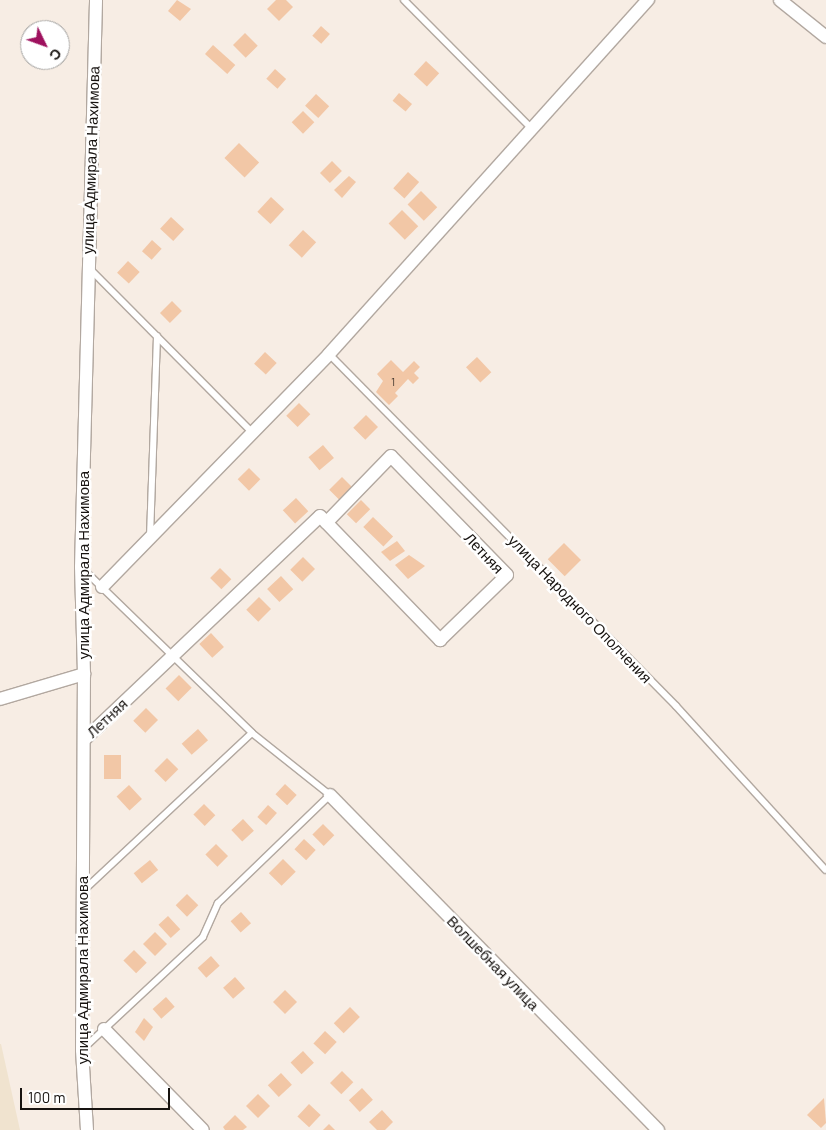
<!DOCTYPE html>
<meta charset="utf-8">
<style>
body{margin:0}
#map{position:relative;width:826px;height:1130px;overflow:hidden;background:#f7ede4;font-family:Barlow,sans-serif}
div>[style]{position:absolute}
.education>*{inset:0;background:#f0e3cf}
.building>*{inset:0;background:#f2c7a6;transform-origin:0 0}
.roads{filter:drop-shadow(1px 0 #b2a8a0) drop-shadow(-1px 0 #b2a8a0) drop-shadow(0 1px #b2a8a0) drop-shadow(0 -1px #b2a8a0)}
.service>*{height:6px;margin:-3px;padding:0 3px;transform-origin:3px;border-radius:3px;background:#fff}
.minor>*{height:12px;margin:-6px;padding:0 6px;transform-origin:6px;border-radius:6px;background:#fff}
span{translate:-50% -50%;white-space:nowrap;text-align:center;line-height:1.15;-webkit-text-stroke:5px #fff;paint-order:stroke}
.number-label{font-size:12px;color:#4e4036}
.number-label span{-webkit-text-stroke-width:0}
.street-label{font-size:15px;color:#171310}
.north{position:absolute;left:20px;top:20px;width:50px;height:50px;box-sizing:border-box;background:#fff;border:1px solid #a2a19f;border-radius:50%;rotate:132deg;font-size:14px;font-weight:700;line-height:20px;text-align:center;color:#171310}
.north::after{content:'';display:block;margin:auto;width:18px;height:22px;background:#9e115e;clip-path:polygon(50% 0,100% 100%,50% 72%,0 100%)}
.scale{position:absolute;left:20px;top:1088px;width:150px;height:22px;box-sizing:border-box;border:2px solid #171310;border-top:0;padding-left:6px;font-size:15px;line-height:18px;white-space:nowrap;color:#171310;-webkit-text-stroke:4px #fff;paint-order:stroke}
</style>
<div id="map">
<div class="education">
<div style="clip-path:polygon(0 1044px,1px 1044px,20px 1130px,0 1130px)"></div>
</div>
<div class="building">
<div style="clip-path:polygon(177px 0,191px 9px,180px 21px,168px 11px)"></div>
<div style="clip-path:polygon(276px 0,286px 0,293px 7px,279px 21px,267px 9px)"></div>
<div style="left:321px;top:26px;width:12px;height:13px;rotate:42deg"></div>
<div style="left:245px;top:33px;width:18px;height:17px;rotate:45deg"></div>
<div style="left:213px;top:45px;width:30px;height:12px;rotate:42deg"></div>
<div style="left:426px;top:61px;width:18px;height:18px;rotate:43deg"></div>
<div style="left:275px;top:69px;width:15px;height:13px;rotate:42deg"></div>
<div style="left:399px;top:93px;width:17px;height:10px;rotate:40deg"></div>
<div style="left:316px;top:94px;width:18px;height:16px;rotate:43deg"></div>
<div style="left:303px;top:111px;width:16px;height:16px;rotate:45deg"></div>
<div style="left:239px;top:143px;width:28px;height:21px;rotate:44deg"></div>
<div style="left:332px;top:161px;width:14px;height:17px;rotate:45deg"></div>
<div style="left:408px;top:172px;width:15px;height:22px;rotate:42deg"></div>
<div style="clip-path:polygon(349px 176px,356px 182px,342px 198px,334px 190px)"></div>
<div style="left:421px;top:191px;width:23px;height:19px;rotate:45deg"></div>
<div style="left:271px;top:197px;width:18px;height:20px;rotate:43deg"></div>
<div style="left:402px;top:210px;width:23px;height:19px;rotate:45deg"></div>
<div style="left:171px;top:217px;width:18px;height:16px;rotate:43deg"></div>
<div style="left:303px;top:230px;width:18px;height:21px;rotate:43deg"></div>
<div style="left:152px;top:240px;width:13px;height:15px;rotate:42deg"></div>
<div style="left:128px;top:261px;width:16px;height:16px;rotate:43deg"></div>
<div style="left:172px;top:301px;width:14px;height:17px;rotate:45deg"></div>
<div style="left:265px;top:352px;width:16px;height:16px;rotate:43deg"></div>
<div style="left:477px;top:357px;width:21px;height:15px;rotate:47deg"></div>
<div style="clip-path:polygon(391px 360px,403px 372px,414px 361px,420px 367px,414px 373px,419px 378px,413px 384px,408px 379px,395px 393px,398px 396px,389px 405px,376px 392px,383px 381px,377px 374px)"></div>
<div style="left:299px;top:403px;width:16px;height:18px;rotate:45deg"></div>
<div style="left:366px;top:415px;width:17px;height:18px;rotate:45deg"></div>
<div style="left:323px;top:445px;width:17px;height:19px;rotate:50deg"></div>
<div style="left:249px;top:468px;width:16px;height:16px;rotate:45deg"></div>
<div style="left:342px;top:477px;width:17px;height:18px;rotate:45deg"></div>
<div style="left:296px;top:498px;width:18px;height:18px;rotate:47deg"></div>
<div style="left:361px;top:500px;width:13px;height:20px;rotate:45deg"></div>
<div style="left:373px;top:517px;width:28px;height:14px;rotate:44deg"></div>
<div style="clip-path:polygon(397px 541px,405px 551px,390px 561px,381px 552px)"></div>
<div style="left:564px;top:543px;width:24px;height:23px;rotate:45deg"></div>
<div style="clip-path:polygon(409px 555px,425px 566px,408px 579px,395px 565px)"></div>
<div style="left:303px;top:557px;width:17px;height:18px;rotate:45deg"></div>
<div style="left:220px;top:568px;width:16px;height:14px;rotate:45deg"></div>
<div style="left:281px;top:576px;width:18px;height:19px;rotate:47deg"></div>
<div style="left:259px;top:597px;width:17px;height:18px;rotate:45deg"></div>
<div style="left:211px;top:633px;width:19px;height:16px;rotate:47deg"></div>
<div style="left:179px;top:675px;width:18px;height:19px;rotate:45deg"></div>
<div style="left:146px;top:708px;width:17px;height:18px;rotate:45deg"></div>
<div style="left:198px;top:729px;width:15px;height:22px;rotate:48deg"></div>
<div style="left:121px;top:755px;width:24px;height:17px;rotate:90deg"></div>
<div style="left:167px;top:758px;width:16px;height:18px;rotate:45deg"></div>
<div style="left:285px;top:784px;width:16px;height:14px;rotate:43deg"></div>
<div style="left:129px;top:785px;width:19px;height:17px;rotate:47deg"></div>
<div style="left:204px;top:804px;width:16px;height:15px;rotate:45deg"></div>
<div style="left:268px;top:805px;width:12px;height:16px;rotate:42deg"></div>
<div style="left:243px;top:819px;width:16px;height:16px;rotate:47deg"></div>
<div style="left:323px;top:824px;width:16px;height:15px;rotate:45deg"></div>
<div style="left:304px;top:839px;width:16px;height:14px;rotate:43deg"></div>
<div style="left:216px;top:844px;width:17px;height:15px;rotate:45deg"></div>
<div style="left:283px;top:859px;width:18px;height:20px;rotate:45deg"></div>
<div style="left:150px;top:860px;width:13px;height:21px;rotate:51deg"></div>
<div style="left:187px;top:894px;width:16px;height:16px;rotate:45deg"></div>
<div style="left:241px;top:912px;width:15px;height:14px;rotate:48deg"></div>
<div style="left:168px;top:916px;width:18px;height:13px;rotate:47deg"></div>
<div style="left:155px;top:932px;width:17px;height:17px;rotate:45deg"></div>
<div style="left:134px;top:950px;width:18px;height:15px;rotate:45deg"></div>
<div style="left:211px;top:956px;width:13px;height:18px;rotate:48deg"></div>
<div style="left:235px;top:977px;width:15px;height:16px;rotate:48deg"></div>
<div style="left:285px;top:990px;width:17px;height:17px;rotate:45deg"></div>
<div style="left:166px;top:997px;width:13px;height:18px;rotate:48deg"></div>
<div style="left:350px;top:1007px;width:14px;height:23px;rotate:45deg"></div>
<div style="clip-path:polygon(144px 1018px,153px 1027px,144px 1041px,135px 1032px)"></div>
<div style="left:325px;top:1031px;width:16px;height:17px;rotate:43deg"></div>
<div style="left:303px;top:1051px;width:16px;height:17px;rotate:47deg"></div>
<div style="left:342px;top:1071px;width:16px;height:17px;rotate:45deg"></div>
<div style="left:281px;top:1073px;width:16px;height:18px;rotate:47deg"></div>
<div style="left:362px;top:1088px;width:16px;height:18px;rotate:47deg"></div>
<div style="left:258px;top:1094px;width:17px;height:17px;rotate:45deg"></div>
<div style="clip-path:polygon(824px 1098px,826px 1123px,821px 1128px,807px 1115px)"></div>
<div style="left:309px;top:1104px;width:16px;height:17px;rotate:43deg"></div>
<div style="clip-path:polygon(382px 1110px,393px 1122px,385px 1130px,377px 1130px,369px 1122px)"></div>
<div style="clip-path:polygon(235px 1115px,247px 1127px,243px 1130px,225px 1130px,223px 1127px)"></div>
<div style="clip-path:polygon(329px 1124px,335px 1130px,323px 1130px)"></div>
</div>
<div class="roads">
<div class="service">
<div style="left:404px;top:0;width:180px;rotate:45.2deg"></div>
<div style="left:89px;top:268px;width:231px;rotate:45.2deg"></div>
<div style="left:329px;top:354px;width:494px;rotate:45.4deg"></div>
<div style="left:676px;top:706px;width:222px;rotate:47.6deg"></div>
<div style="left:150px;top:537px;width:201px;rotate:-88deg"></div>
<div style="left:81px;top:567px;width:238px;rotate:44.1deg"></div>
<div style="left:252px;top:733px;width:100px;rotate:38.5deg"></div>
<div style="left:330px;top:795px;width:156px;rotate:136deg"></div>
<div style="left:218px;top:903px;width:37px;rotate:114deg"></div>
<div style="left:203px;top:937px;width:164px;rotate:137deg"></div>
<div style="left:83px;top:891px;width:231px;rotate:-43.1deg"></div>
</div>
<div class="minor">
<div style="left:780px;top:0;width:59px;rotate:38.8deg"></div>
<div style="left:102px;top:587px;width:325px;rotate:-45.7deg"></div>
<div style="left:329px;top:354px;width:477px;rotate:-48deg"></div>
<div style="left:0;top:699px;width:88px;rotate:-16.6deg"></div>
<div style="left:84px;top:740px;width:325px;rotate:-43.5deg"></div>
<div style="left:320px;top:516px;width:173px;rotate:45.9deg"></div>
<div style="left:440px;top:640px;width:93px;rotate:-44.1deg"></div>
<div style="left:507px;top:575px;width:166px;rotate:-134.3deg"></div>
<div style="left:391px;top:456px;width:93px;rotate:134.1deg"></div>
<div style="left:330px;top:795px;width:469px;rotate:45.6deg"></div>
<div style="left:104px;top:1029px;width:141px;rotate:45.6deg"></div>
<div style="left:87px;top:1130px;width:80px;rotate:-93.6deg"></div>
<div style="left:82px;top:1050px;width:376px;rotate:-89.7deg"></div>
<div style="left:84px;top:674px;width:107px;rotate:-91.6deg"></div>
<div style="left:81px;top:567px;width:567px;rotate:-88.48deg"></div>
</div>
</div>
<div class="number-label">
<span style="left:393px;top:382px">1</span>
</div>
<div class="street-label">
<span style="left:91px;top:160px;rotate:-88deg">улица Адмирала Нахимова</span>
<span style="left:484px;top:553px;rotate:47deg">Летняя</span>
<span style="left:84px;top:565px;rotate:-90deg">улица Адмирала Нахимова</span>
<span style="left:580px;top:609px;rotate:46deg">улица Народного Ополчения</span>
<span style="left:107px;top:718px;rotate:-43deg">Летняя</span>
<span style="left:493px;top:963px;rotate:46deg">Волшебная улица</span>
<span style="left:83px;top:970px;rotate:-90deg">улица Адмирала Нахимова</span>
</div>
<div class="north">С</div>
<div class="scale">100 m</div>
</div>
